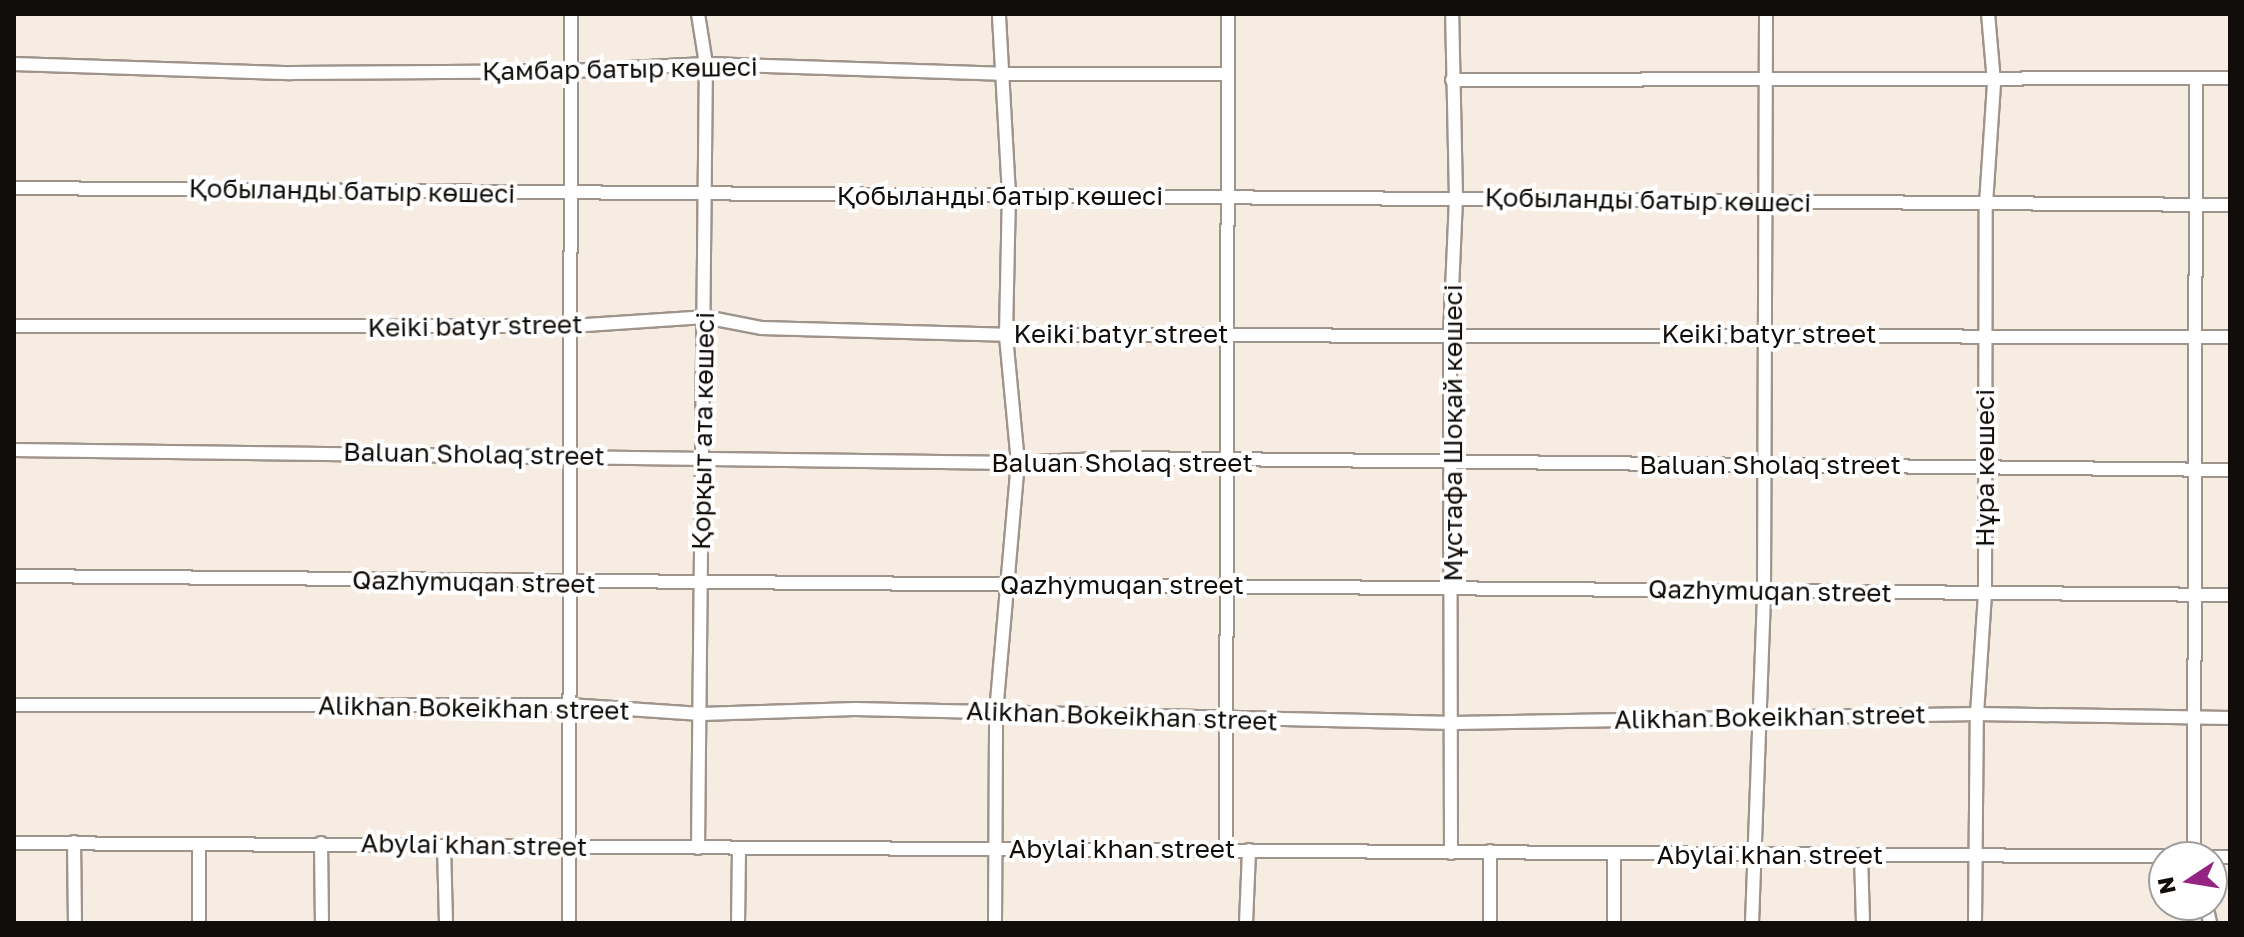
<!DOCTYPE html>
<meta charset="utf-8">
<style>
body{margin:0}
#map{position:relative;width:2244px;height:937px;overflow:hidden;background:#f7ece2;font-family:"Golos Text",sans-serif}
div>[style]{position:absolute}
.roads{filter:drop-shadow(2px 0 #9f948c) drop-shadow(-2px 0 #9f948c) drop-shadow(0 2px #9f948c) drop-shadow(0 -2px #9f948c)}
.minor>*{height:12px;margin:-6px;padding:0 6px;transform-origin:6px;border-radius:6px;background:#fff}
span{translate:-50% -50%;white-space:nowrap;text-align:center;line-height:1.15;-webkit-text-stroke:8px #fff;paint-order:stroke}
.street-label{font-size:26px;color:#100d0a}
.frame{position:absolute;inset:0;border:16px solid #100d0a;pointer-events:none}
.north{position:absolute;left:2148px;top:841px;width:80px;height:80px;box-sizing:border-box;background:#fff;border:2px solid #9f9e9d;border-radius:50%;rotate:258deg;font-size:22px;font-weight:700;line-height:32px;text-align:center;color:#100d0a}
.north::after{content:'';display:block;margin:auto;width:28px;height:36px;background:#952381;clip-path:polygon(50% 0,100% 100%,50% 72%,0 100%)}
</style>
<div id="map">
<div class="roads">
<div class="minor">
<div style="left:14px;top:64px;width:277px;rotate:1.9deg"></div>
<div style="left:291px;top:73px;width:280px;rotate:-0.4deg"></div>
<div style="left:571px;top:71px;width:135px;rotate:-3deg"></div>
<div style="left:706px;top:64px;width:295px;rotate:1.9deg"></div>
<div style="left:1001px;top:74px;width:225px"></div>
<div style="left:1452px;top:80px;width:778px;rotate:-0.15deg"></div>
<div style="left:14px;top:188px;width:2216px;rotate:0.44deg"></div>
<div style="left:14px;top:326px;width:557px"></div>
<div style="left:571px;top:326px;width:134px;rotate:-3.8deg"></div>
<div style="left:705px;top:317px;width:57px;rotate:11.1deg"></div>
<div style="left:761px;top:328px;width:245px;rotate:1.6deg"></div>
<div style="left:1006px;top:335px;width:1224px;rotate:0.09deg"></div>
<div style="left:14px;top:450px;width:1004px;rotate:0.74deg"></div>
<div style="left:1018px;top:463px;width:103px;rotate:-2.8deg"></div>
<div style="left:1121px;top:458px;width:1109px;rotate:0.62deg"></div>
<div style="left:14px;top:576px;width:2216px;rotate:0.49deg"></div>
<div style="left:14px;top:705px;width:555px"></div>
<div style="left:569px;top:705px;width:132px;rotate:3.9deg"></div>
<div style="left:701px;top:714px;width:154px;rotate:-1.9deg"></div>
<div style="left:855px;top:709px;width:599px;rotate:1.34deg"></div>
<div style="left:1454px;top:723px;width:523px;rotate:-0.99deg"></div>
<div style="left:1977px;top:714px;width:253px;rotate:0.9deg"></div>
<div style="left:74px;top:842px;width:81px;rotate:89.3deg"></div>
<div style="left:14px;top:843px;width:2216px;rotate:0.36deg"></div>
<div style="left:321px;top:843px;width:80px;rotate:89.3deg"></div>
<div style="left:444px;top:846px;width:77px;rotate:88.5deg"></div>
<div style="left:698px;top:848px;width:784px;rotate:-89.42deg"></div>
<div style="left:706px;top:64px;width:51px;rotate:-99.1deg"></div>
<div style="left:1226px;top:849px;width:835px;rotate:-89.86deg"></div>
<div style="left:1451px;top:853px;width:517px;rotate:-90.11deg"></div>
<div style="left:1450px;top:336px;width:138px;rotate:-87.5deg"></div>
<div style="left:1456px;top:198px;width:184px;rotate:-91.2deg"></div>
<div style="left:1614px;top:855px;width:68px;rotate:90deg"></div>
<div style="left:1861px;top:855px;width:68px;rotate:88.3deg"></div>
<div style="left:2194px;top:857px;width:779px;rotate:-89.85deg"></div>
<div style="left:2206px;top:905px;width:18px;rotate:77deg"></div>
<div style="left:199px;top:923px;width:79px;rotate:-90deg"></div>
<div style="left:569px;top:923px;width:909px;rotate:-89.87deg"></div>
<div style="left:738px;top:923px;width:75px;rotate:-89.2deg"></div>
<div style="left:995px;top:923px;width:210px;rotate:-89.7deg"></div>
<div style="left:996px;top:713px;width:251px;rotate:-85deg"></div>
<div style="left:1018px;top:463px;width:129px;rotate:-95.4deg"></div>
<div style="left:1006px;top:335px;width:140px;rotate:-88.8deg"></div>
<div style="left:1009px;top:195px;width:181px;rotate:-93.2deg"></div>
<div style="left:1246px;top:923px;width:73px;rotate:-87.6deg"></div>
<div style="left:1490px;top:923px;width:72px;rotate:-90deg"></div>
<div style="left:1752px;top:923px;width:333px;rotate:-87.9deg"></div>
<div style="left:1764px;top:590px;width:576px;rotate:-89.8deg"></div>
<div style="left:1975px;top:923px;width:209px;rotate:-89.5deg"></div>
<div style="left:1977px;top:714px;width:120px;rotate:-86.2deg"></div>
<div style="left:1985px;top:594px;width:390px;rotate:-89.9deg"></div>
<div style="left:1986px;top:204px;width:122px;rotate:-86.2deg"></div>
<div style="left:1994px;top:82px;width:68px;rotate:-95deg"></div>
</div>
</div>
<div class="street-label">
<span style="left:620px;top:69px;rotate:-1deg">Қамбар батыр көшесі</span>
<span style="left:352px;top:191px;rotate:1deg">Қобыланды батыр көшесі</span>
<span style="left:1000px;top:196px">Қобыланды батыр көшесі</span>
<span style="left:1648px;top:200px;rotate:1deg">Қобыланды батыр көшесі</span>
<span style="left:475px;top:326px;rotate:-1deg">Keiki batyr street</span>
<span style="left:1121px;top:334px">Keiki batyr street</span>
<span style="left:1769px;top:334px">Keiki batyr street</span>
<span style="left:703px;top:431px;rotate:-89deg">Қорқыт ата көшесі</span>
<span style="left:1453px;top:433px;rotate:-90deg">Мұстафа Шоқай көшесі</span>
<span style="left:474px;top:454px;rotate:1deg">Baluan Sholaq street</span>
<span style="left:1122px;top:463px">Baluan Sholaq street</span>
<span style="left:1770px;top:465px">Baluan Sholaq street</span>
<span style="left:1985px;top:468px;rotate:-90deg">Нұра көшесі</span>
<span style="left:474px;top:582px;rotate:1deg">Qazhymuqan street</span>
<span style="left:1122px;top:585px">Qazhymuqan street</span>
<span style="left:1770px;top:591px;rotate:1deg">Qazhymuqan street</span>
<span style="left:474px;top:708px;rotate:1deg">Alikhan Bokeikhan street</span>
<span style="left:1122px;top:716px;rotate:2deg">Alikhan Bokeikhan street</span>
<span style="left:1770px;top:717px;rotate:-1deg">Alikhan Bokeikhan street</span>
<span style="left:474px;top:845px;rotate:1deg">Abylai khan street</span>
<span style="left:1122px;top:849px">Abylai khan street</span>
<span style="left:1770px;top:855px">Abylai khan street</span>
</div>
<div class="frame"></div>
<div class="north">N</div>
</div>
